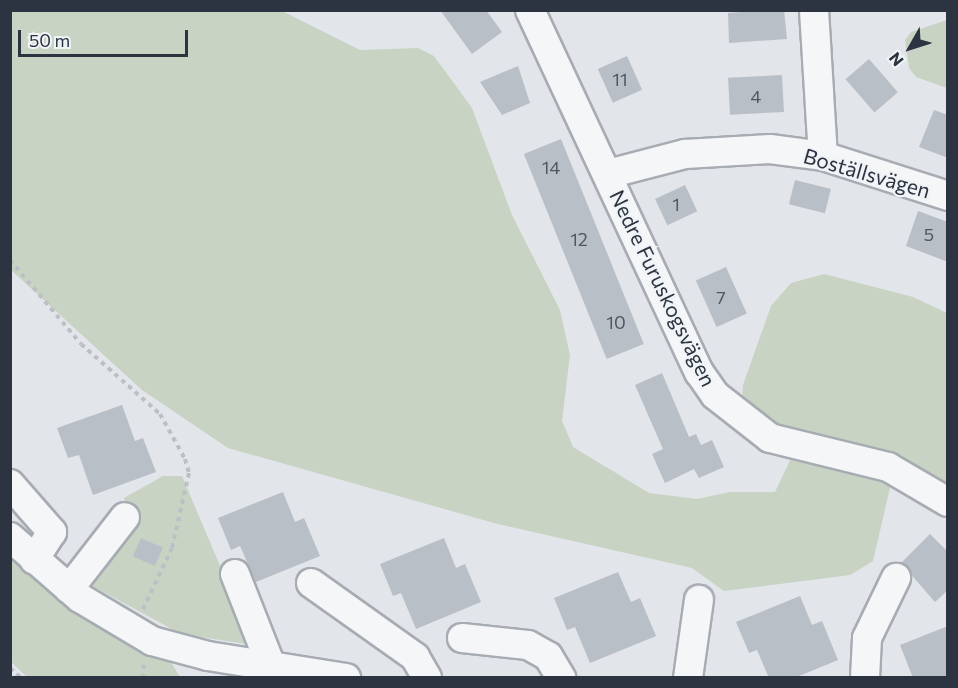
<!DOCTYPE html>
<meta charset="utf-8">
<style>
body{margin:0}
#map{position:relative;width:958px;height:688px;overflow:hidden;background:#e2e5e9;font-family:Commissioner,sans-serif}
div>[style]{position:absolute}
.green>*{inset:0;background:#c8d3c3}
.building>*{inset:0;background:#b9bfc6;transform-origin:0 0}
.path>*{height:4px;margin-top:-2px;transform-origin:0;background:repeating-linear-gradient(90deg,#bcc0c4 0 4.5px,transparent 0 9px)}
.roads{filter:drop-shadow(2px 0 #a7acb3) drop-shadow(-2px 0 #a7acb3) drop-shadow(0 2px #a7acb3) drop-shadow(0 -2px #a7acb3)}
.minor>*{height:28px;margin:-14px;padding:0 14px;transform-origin:14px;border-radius:14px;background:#f4f6f8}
span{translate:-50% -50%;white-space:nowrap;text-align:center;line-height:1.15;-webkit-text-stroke:4.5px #f1f4f7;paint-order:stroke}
.number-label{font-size:18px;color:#4e5762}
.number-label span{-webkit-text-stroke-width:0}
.street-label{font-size:21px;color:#2b3440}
.frame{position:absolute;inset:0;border:12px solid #2b3440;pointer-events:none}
.north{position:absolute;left:880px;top:18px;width:60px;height:60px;-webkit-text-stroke:4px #f1f4f7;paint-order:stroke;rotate:231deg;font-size:16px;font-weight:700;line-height:24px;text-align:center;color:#2b3440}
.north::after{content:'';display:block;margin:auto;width:21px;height:27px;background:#2b3440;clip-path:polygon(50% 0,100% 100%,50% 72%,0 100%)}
.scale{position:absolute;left:18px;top:30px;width:170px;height:27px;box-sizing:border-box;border:3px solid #2b3440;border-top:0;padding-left:8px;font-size:18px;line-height:21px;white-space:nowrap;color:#2b3440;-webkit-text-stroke:4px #f1f4f7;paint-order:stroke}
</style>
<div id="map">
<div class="green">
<div style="clip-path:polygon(10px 11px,282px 11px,360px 50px,418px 48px,434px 56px,472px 108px,512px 215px,560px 310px,570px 355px,562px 421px,573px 447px,649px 493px,697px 499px,730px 492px,775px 492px,802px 435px,769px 423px,742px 399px,743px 385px,771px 306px,791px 283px,824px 274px,913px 297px,947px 313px,947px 488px,906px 463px,890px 488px,873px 561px,850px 575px,724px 591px,692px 568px,494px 523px,228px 448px,142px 390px,11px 270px)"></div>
<div style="clip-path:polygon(947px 20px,948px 20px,947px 88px,916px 77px,909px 68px,905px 40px,911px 32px)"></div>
<div style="clip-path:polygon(163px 476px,182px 476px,251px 639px,246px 644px,181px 634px,85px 582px,131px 525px,124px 498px)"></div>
<div style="clip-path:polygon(10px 552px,79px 614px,169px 659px,180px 677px,27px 677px,11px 662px)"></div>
</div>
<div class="building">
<div style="clip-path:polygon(440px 10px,486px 10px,502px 32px,472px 54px)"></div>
<div style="clip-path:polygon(769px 10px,784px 10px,787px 39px,729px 43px,728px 13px)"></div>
<div style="left:627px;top:56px;width:37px;height:32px;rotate:66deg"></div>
<div style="left:869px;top:59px;width:44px;height:31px;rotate:49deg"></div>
<div style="clip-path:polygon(518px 66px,530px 103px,502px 115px,480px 82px)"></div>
<div style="left:782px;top:75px;width:37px;height:54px;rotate:87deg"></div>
<div style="clip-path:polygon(934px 110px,948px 115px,948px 158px,919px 147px)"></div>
<div style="left:561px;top:139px;width:221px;height:40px;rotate:68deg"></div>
<div style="left:795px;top:180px;width:37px;height:25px;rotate:14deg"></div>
<div style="left:685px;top:185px;width:29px;height:33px;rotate:65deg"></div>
<div style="clip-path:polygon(918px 211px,948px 222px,948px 262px,906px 246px)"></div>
<div style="left:726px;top:267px;width:51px;height:33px;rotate:66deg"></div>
<div style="clip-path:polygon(662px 373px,689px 437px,696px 434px,701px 445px,712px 440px,724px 467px,699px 478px,694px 469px,665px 483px,652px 454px,663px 449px,635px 385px)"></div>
<div style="clip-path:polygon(122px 405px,135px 441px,143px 438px,156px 472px,93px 495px,79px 455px,68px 458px,57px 428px)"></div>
<div style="clip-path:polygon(283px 492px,295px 522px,304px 518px,320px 556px,256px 582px,240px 546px,231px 550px,218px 518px)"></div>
<div style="clip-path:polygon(930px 534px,948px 552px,948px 590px,935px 602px,901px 563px)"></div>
<div style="left:141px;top:538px;width:24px;height:20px;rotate:24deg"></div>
<div style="clip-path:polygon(444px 538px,456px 568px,465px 564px,481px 602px,416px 629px,401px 593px,393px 596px,380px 564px)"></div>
<div style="clip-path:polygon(618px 572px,631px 602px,640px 598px,656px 636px,590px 663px,575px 627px,567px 630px,554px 598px)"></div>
<div style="clip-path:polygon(800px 596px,812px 625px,822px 621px,838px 660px,794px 678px,769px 678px,757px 650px,749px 653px,736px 622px)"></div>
<div style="clip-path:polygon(948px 626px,948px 678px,913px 678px,900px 645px)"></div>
</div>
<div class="path">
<div style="left:10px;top:260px;width:110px;rotate:49.8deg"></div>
<div style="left:81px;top:344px;width:106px;rotate:41.5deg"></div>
<div style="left:160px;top:414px;width:51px;rotate:60.9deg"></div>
<div style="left:185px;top:459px;width:15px;rotate:74deg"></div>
<div style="left:189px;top:473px;width:77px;rotate:102.8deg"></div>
<div style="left:172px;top:548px;width:68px;rotate:115.4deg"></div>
<div style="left:10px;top:668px;width:15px;rotate:42deg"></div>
<div style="left:143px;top:678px;width:14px;rotate:-86deg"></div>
</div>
<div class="roads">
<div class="minor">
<div style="left:530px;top:10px;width:400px;rotate:65deg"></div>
<div style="left:699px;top:372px;width:28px;rotate:55deg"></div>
<div style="left:715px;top:395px;width:70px;rotate:38deg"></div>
<div style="left:770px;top:438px;width:122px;rotate:13.8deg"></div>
<div style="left:888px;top:467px;width:69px;rotate:30.3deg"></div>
<div style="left:814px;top:10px;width:146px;rotate:86.5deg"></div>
<div style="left:608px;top:174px;width:80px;rotate:-14.6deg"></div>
<div style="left:685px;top:154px;width:85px;rotate:-3.4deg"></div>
<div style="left:770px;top:149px;width:53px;rotate:7.5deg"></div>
<div style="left:823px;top:156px;width:131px;rotate:17.7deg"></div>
<div style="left:10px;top:484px;width:64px;rotate:48.8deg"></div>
<div style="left:52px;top:532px;width:33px;rotate:123deg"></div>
<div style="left:10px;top:537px;width:93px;rotate:41.1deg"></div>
<div style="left:80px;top:598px;width:84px;rotate:30.8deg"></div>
<div style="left:152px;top:641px;width:58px;rotate:15deg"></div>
<div style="left:208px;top:656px;width:140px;rotate:9.1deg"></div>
<div style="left:235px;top:574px;width:99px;rotate:68.6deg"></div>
<div style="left:311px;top:583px;width:128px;rotate:35.4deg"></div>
<div style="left:415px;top:657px;width:24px;rotate:60deg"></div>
<div style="left:69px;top:589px;width:91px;rotate:-52.1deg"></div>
<div style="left:462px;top:638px;width:66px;rotate:6.1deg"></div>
<div style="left:528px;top:645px;width:23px;rotate:29deg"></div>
<div style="left:548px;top:656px;width:26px;rotate:59deg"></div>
<div style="left:688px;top:678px;width:79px;rotate:-82deg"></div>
<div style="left:865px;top:678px;width:40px;rotate:-87.1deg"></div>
<div style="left:867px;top:638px;width:67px;rotate:-64.2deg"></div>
</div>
</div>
<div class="number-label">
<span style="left:620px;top:79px">11</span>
<span style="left:756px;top:96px">4</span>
<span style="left:551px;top:167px">14</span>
<span style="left:676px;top:204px">1</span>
<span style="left:929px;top:234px">5</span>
<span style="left:579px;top:239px">12</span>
<span style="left:721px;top:297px">7</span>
<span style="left:616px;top:322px">10</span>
</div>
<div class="street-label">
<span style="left:867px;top:173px;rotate:16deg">Boställsvägen</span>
<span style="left:663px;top:288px;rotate:64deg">Nedre Furuskogsvägen</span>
</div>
<div class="frame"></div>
<div class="north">N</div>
<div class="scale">50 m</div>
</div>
